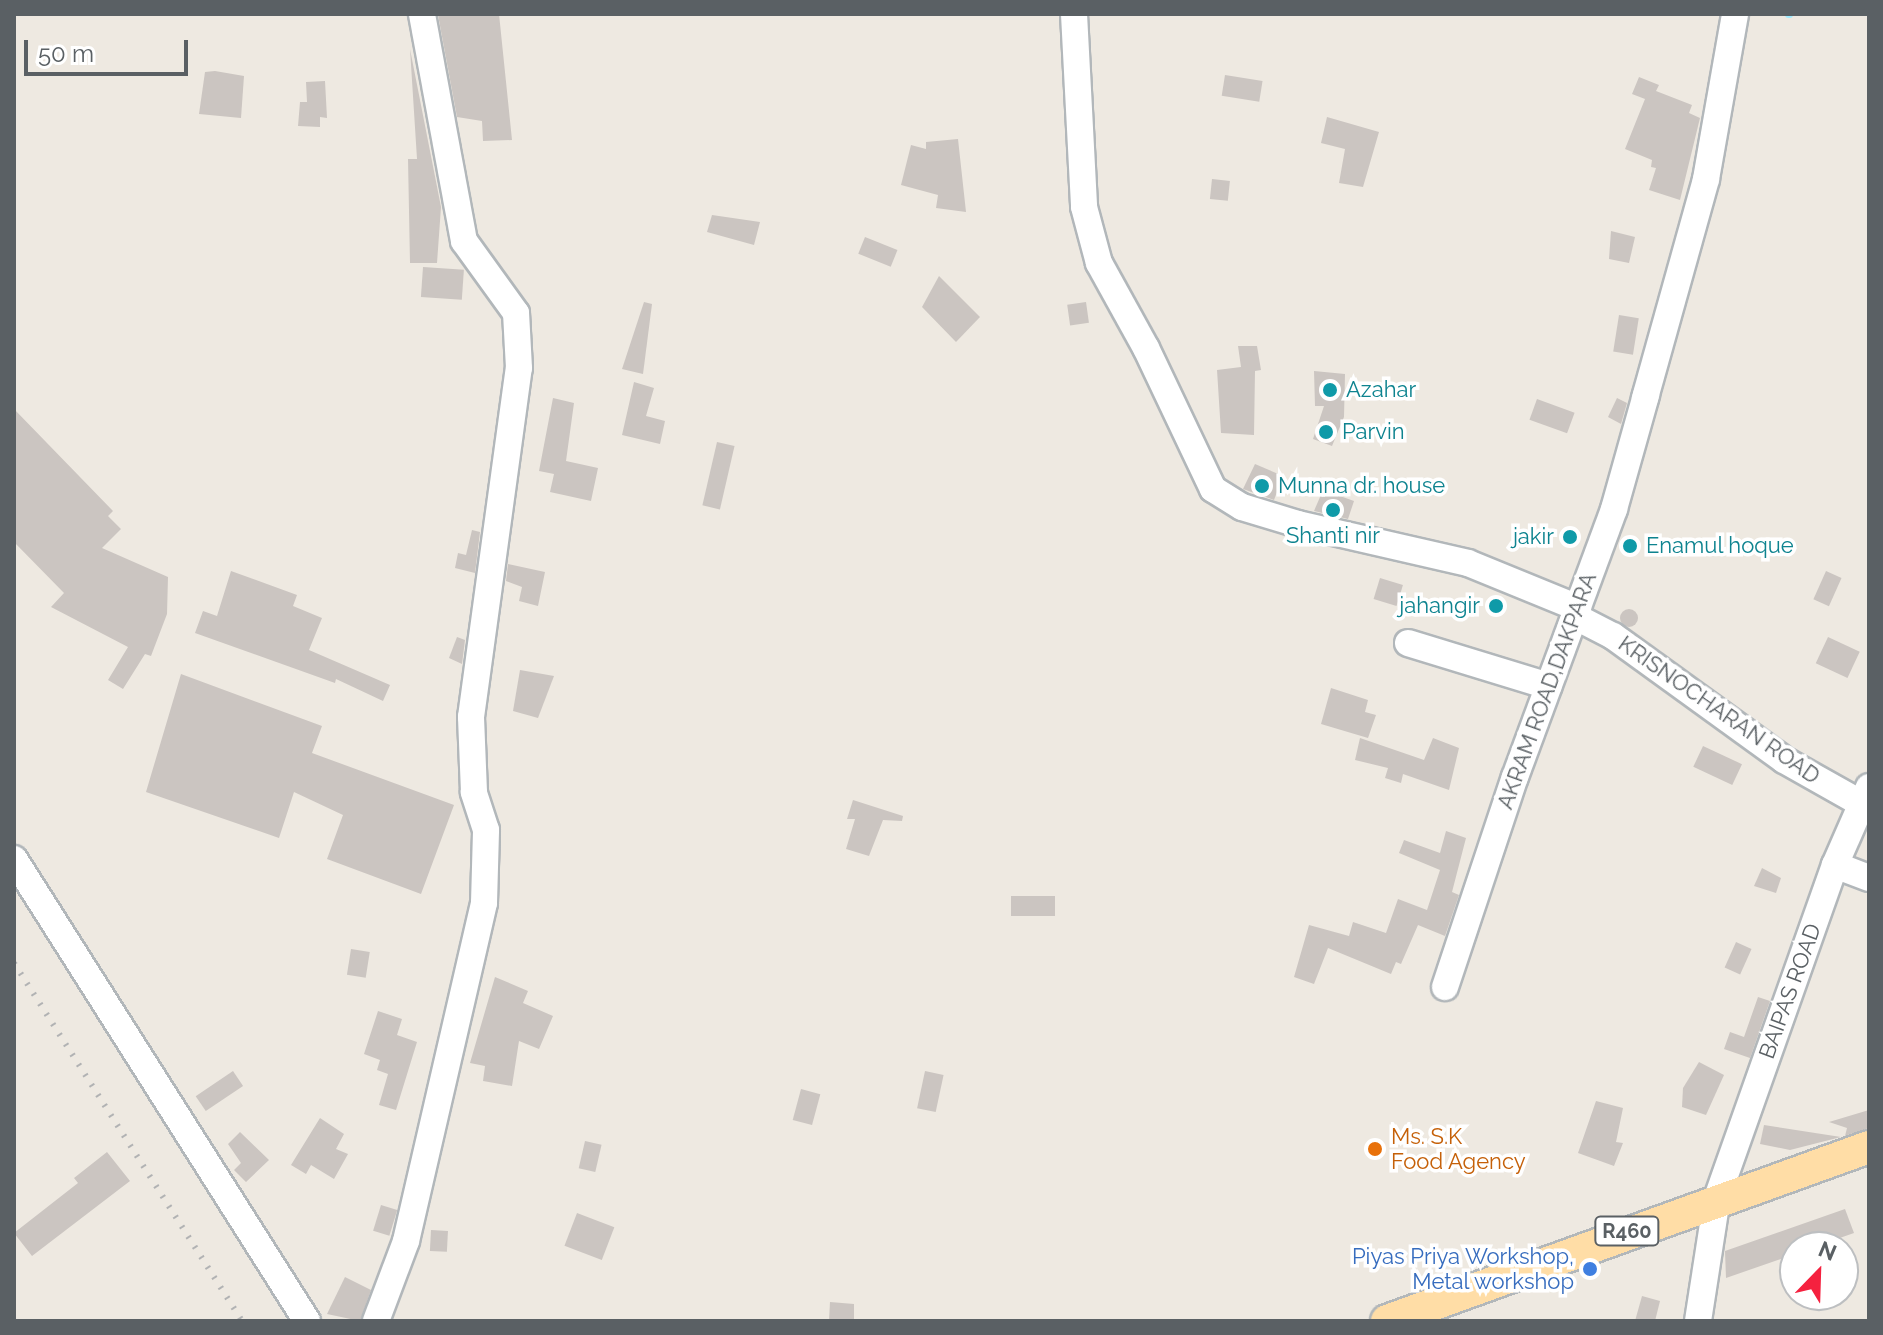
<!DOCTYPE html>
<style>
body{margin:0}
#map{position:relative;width:1883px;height:1335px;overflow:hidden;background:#eee9e1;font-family:Raleway,sans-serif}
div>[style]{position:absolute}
.stream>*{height:7px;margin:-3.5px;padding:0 3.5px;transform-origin:3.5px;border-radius:3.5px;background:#a1ebff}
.building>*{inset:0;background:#cbc5c1;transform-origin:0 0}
.round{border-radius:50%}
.roads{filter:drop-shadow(2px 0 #b2b7ba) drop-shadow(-2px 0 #b2b7ba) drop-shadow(0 2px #b2b7ba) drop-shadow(0 -2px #b2b7ba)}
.minor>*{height:26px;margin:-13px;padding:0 13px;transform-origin:13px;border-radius:13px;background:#fff}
.major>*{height:32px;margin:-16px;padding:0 16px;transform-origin:16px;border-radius:16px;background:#ffdda6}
.rail>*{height:6px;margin-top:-3px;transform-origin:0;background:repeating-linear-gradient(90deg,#b1b2b3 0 2px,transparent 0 12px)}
.dots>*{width:22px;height:22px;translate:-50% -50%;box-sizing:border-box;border:4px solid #fff;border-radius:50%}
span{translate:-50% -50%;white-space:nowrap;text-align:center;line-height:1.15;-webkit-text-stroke:7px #fff;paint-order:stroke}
.shield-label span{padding:2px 6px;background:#fff;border:2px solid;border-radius:6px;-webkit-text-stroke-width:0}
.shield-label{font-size:20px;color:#5a6064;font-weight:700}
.culture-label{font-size:22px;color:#0d838f}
.left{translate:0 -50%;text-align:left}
.right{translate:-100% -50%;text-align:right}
.street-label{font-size:22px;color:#5a6064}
.food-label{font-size:22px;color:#c56008}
.shop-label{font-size:22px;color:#366cbe}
.frame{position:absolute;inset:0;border:16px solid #5a6064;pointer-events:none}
.north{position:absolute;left:1779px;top:1231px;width:80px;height:80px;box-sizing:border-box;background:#fff;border:2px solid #bdbfc1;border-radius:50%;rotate:23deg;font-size:22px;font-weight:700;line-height:32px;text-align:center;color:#5a6064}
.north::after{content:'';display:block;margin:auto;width:28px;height:36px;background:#f5213f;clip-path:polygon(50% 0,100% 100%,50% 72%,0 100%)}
.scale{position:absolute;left:24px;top:40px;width:164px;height:36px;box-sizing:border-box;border:4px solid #5a6064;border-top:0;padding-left:10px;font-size:24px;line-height:28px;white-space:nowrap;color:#5a6064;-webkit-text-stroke:6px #fff;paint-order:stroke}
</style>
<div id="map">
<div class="stream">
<div style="left:1788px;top:14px;width:1px"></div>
</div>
<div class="building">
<div style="clip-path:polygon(499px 14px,512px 140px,483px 141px,482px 121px,457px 117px,438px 15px)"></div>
<div style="clip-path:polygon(410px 49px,441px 207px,437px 263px,410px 263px,408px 159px,417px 159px)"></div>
<div style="clip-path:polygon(215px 71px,244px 76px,241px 118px,199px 114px,205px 72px)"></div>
<div style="left:1225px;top:75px;width:38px;height:21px;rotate:9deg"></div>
<div style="clip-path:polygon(1639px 77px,1659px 85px,1656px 91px,1692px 105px,1689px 113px,1700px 118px,1680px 200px,1649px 190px,1656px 168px,1651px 167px,1652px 160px,1625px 149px,1645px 99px,1632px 94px)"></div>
<div style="clip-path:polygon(325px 81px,327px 118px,320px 117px,320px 127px,298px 126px,300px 102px,307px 102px,306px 82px)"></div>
<div style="clip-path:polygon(1327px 117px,1379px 132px,1363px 187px,1339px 183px,1345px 149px,1321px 143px)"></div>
<div style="clip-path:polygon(958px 139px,966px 212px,936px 208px,938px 195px,901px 185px,911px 145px,926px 149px,926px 142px)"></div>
<div style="left:1212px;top:179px;width:18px;height:20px;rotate:6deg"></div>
<div style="clip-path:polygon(712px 215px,760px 222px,754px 245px,707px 232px)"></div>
<div style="clip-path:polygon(1611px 231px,1635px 237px,1629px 263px,1609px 259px)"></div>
<div style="left:865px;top:237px;width:35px;height:18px;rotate:22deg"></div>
<div style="left:423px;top:267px;width:41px;height:30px;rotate:4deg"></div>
<div style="clip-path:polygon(939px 276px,980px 317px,956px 342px,922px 307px)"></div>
<div style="clip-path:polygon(644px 302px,652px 304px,643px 374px,622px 369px)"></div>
<div style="left:1086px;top:302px;width:21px;height:19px;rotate:82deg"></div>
<div style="left:1619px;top:315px;width:20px;height:37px;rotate:9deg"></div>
<div style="clip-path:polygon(1238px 346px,1257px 346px,1261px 370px,1255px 371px,1254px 435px,1221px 433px,1217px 370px,1241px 367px)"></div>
<div style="clip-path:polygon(1314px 371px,1345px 374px,1344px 417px,1332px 446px,1313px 439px,1324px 406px,1315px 406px)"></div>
<div style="clip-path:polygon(634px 382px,654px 388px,646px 416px,665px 421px,660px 444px,622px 435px)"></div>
<div style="clip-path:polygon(553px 398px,574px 403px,566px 461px,598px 468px,591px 501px,550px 492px,554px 474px,539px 471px)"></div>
<div style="clip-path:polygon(1617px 398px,1627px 403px,1621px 424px,1608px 417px)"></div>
<div style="left:1537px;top:399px;width:40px;height:22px;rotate:20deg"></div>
<div style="clip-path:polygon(14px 409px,113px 511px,108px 516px,121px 529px,102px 548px,168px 577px,167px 614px,151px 656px,145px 654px,123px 689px,108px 680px,128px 647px,51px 607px,64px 593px,14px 542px)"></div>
<div style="left:717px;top:442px;width:18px;height:65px;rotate:13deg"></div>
<div style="clip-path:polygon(1255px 464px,1283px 476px,1274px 500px,1243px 489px)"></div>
<div style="clip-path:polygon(1323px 490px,1354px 501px,1348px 519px,1314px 511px)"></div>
<div style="clip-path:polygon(472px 530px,480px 532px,475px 573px,455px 568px,458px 553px,466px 555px)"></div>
<div style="clip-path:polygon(508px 564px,545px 572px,538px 606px,519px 601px,522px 587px,506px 581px)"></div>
<div style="clip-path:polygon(231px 571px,297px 595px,293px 606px,322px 618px,309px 650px,390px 685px,383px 701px,336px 679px,335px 683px,195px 633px,203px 611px,217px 616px)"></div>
<div style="left:1826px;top:571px;width:17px;height:31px;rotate:24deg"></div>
<div style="left:1380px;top:578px;width:24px;height:22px;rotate:17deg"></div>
<div class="round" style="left:1620px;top:609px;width:18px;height:18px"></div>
<div style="clip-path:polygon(457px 637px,465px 640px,462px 664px,449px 658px)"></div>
<div style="left:1828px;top:637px;width:35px;height:29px;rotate:25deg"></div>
<div style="clip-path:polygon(520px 670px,554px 676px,538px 718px,513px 711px)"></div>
<div style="clip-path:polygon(181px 674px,322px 726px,312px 753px,454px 805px,421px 894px,327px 859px,343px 815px,294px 792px,279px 838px,146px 792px)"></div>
<div style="clip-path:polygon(1331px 688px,1368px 700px,1365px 712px,1376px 715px,1368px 738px,1321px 724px)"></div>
<div style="clip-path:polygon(1360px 738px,1424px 760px,1433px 738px,1459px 748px,1449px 790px,1403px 774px,1401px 783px,1385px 778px,1388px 768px,1355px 760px)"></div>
<div style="left:1703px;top:746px;width:43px;height:23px;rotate:25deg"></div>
<div style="clip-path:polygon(853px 800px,903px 816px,902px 821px,883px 820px,869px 856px,846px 849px,855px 819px,847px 819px)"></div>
<div style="clip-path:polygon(1446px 831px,1466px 838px,1452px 892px,1459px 895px,1445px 936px,1418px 925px,1401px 964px,1396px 962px,1391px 974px,1328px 948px,1314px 984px,1294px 977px,1309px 925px,1349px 936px,1353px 922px,1386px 933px,1398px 899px,1427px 910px,1440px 870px,1399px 853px,1404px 840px,1440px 853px)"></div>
<div style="clip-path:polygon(1762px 868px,1781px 878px,1776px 893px,1754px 886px)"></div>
<div style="left:1011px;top:896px;width:44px;height:20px"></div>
<div style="left:1736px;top:942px;width:17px;height:28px;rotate:24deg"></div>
<div style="left:351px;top:949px;width:19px;height:26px;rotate:9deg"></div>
<div style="clip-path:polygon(495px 977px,528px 991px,523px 1003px,553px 1016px,539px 1049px,519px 1041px,512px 1086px,483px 1081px,485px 1066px,470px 1063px)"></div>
<div style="clip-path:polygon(1758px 997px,1770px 1001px,1750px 1058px,1724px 1049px,1730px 1032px,1744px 1037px)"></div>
<div style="clip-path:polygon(378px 1011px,402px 1019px,397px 1035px,417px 1042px,396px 1110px,379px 1105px,388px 1074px,377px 1070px,380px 1060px,364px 1054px)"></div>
<div style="clip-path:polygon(1699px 1062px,1724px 1075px,1706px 1115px,1682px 1107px,1683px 1088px)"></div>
<div style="left:233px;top:1071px;width:18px;height:45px;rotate:56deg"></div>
<div style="left:925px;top:1071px;width:19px;height:38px;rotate:12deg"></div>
<div style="left:801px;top:1089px;width:20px;height:32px;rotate:15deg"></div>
<div style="clip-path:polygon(1596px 1101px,1623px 1108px,1616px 1142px,1623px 1143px,1614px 1166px,1578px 1153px)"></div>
<div style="clip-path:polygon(1869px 1110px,1869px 1128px,1845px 1136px,1847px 1128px,1829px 1122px)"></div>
<div style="clip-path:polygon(320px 1118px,344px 1134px,336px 1149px,348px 1154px,334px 1179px,311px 1165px,306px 1174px,291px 1165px)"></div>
<div style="clip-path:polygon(1764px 1125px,1841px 1137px,1790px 1150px,1760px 1144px)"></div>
<div style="clip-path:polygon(240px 1132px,269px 1160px,246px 1182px,234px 1170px,241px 1163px,228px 1144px)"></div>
<div style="left:585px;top:1141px;width:17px;height:28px;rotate:13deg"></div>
<div style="clip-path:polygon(107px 1152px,130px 1181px,32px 1256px,14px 1233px,78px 1183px,74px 1178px)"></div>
<div style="left:381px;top:1205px;width:17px;height:27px;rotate:17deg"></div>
<div style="clip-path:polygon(1845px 1209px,1854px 1233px,1814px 1247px,1795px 1247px,1795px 1254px,1726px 1278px,1725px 1251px)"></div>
<div style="left:577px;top:1213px;width:40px;height:35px;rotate:21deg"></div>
<div style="left:431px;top:1230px;width:17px;height:21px;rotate:3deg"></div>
<div style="clip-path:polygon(345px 1277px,371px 1290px,360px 1321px,327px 1314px)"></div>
<div style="clip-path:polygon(1642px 1296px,1660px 1301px,1655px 1321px,1635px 1321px)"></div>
<div style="clip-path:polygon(830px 1302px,854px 1304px,854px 1321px,829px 1321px)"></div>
</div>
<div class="roads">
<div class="minor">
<div style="left:1074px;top:14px;width:193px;rotate:87deg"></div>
<div style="left:1084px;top:207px;width:58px;rotate:75deg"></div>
<div style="left:1099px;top:263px;width:97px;rotate:61.1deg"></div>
<div style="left:1146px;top:348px;width:156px;rotate:64.6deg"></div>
<div style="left:1213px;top:489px;width:34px;rotate:32deg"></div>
<div style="left:1242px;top:507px;width:59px;rotate:16.9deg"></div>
<div style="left:1298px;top:524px;width:174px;rotate:12.9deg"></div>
<div style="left:1468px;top:563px;width:119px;rotate:22.2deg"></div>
<div style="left:1645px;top:398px;width:227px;rotate:-74.4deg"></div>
<div style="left:1706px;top:179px;width:168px;rotate:-80deg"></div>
<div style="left:1576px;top:617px;width:42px;rotate:27.2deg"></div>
<div style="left:1613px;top:636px;width:211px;rotate:35.9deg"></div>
<div style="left:1784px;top:760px;width:90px;rotate:29.4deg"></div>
<div style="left:1408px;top:643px;width:147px;rotate:17deg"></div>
<div style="left:14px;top:859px;width:547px;rotate:57.62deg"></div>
<div style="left:1835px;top:865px;width:36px;rotate:21deg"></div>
<div style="left:1445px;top:987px;width:221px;rotate:-71.6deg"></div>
<div style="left:1515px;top:777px;width:286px;rotate:-69.7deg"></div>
<div style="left:1614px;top:509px;width:118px;rotate:-74.3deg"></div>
<div style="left:376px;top:1321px;width:85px;rotate:-69.4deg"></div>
<div style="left:406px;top:1241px;width:347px;rotate:-77deg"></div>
<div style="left:484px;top:903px;width:73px;rotate:-88.4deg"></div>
<div style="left:486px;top:830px;width:40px;rotate:-108deg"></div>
<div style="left:474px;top:792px;width:75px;rotate:-92.3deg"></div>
<div style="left:471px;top:717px;width:352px;rotate:-82.2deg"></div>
<div style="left:519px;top:368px;width:55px;rotate:-93.1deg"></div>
<div style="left:516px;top:313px;width:89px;rotate:-125.8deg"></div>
<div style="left:464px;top:241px;width:231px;rotate:-100.5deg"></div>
<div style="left:1698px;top:1321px;width:124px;rotate:-81.2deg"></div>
<div style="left:1717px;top:1198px;width:353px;rotate:-70.5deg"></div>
<div style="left:1835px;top:865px;width:85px;rotate:-66.4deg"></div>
</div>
<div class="major">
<div style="left:1387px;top:1321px;width:512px;rotate:-19.85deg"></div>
</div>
</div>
<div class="rail">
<div style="left:14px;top:963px;width:424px;rotate:57.5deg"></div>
</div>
<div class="dots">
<div style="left:1330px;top:390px;background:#0f9aa8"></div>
<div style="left:1326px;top:432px;background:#0f9aa8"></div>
<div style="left:1262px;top:486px;background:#0f9aa8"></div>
<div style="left:1333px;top:510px;background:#0f9aa8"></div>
<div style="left:1570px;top:537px;background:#0f9aa8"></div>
<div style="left:1630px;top:546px;background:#0f9aa8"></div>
<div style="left:1496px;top:606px;background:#0f9aa8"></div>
<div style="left:1375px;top:1149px;background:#e8710a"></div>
<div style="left:1590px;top:1269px;background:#3f7fe0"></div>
</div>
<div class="shield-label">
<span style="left:1627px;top:1231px">R460</span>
</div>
<div class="culture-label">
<span class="left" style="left:1346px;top:390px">Azahar</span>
<span class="left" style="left:1342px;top:432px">Parvin</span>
<span class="left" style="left:1278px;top:486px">Munna dr. house</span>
<span style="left:1333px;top:536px">Shanti nir</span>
<span class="right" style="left:1554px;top:537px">jakir</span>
<span class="left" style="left:1646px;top:546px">Enamul hoque</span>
<span class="right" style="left:1480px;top:606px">jahangir</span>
</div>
<div class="street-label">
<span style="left:1547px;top:691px;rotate:-70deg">AKRAM ROAD,DAKPARA</span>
<span style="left:1719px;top:710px;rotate:35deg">KRISNOCHARAN ROAD</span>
<span style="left:1790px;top:991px;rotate:-70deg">BAIPAS ROAD</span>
</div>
<div class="food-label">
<span class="left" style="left:1391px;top:1149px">Ms. S.K<br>Food Agency</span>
</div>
<div class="shop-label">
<span class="right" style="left:1574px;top:1269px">Piyas Priya Workshop,<br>Metal workshop</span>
</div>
<div class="frame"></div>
<div class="north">N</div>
<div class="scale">50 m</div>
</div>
